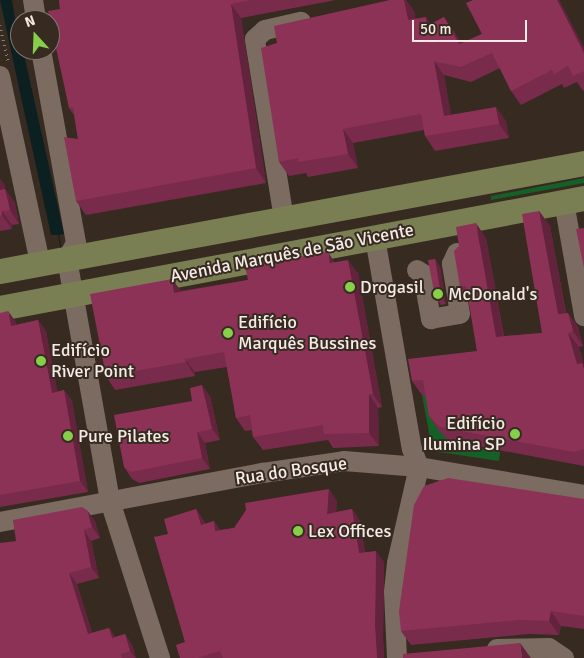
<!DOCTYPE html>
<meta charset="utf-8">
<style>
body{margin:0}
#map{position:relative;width:584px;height:658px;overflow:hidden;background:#372a21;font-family:Signika,sans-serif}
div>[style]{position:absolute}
.green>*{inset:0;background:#156027}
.water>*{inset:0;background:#0c1f21}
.path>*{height:2.5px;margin-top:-1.25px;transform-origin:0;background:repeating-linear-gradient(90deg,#8c817a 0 1px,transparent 0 5px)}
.minor>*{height:20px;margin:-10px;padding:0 10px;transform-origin:10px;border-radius:10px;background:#7b6b61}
.major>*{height:25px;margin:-12.5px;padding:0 12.5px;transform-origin:12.5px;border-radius:12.5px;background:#7a7f53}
.wall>*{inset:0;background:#792b4b}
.shaded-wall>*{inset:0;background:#63233d}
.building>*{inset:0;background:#8d3257}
.dots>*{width:14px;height:14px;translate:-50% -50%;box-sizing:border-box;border:2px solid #372a21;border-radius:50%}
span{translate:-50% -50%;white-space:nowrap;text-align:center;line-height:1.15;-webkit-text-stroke:4px #372a21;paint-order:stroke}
.street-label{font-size:18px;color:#f5ebe6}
.poi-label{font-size:18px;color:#f5ebe6}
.left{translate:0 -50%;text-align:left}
.right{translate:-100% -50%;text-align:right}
.north{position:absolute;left:10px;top:10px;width:50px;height:50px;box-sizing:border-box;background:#372a21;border:1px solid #837770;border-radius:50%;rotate:340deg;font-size:14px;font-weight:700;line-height:20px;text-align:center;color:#f5ebe6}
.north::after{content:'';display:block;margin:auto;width:18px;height:22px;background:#87cf4a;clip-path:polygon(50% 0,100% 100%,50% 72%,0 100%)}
.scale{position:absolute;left:412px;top:20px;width:115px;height:22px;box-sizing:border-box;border:2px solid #f5ebe6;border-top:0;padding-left:6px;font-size:15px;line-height:18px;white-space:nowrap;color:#f5ebe6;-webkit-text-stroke:4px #372a21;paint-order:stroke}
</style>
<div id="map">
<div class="green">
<div style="clip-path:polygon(584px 178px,584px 183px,491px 200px,491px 196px)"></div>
<div style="clip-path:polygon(433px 394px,450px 441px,500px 452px,499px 461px,439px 452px,431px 443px,422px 395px)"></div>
</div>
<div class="water">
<div style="clip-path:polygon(0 0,12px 0,20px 50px,23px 50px,64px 234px,59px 235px,106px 498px,58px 235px,51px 235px)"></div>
</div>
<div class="path">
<div style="left:0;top:25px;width:37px;rotate:77deg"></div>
</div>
<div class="minor">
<div style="left:33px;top:0;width:20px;rotate:81deg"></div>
<div style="left:41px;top:50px;width:196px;rotate:79.7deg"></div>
<div style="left:76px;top:243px;width:18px;rotate:119deg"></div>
<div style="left:67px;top:259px;width:246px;rotate:79.9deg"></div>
<div style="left:110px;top:501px;width:165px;rotate:72.3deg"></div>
<div style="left:0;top:76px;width:191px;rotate:77.9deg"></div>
<div style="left:564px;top:202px;width:116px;rotate:80deg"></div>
<div style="left:284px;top:219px;width:182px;rotate:-99.2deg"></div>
<div style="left:255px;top:39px;width:13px;rotate:-42deg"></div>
<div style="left:265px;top:30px;width:37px;rotate:-13deg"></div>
<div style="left:375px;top:238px;width:214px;rotate:80.1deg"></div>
<div style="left:412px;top:449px;width:19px;rotate:69deg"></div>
<div style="left:419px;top:467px;width:98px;rotate:102.9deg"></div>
<div style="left:397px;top:563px;width:29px;rotate:96deg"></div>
<div style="left:394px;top:592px;width:66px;rotate:87.4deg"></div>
<div style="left:417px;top:270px;width:7px;rotate:34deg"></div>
<div style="left:423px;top:274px;width:46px;rotate:79.9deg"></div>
<div style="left:431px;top:319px;width:29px;rotate:-10deg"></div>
<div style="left:460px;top:314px;width:51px;rotate:-99.1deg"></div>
<div style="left:452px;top:264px;width:12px;rotate:-66deg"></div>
<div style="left:0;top:522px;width:268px;rotate:-10.6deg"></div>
<div style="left:263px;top:473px;width:82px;rotate:-8.4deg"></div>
<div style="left:344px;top:461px;width:75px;rotate:4.6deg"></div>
<div style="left:419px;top:467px;width:167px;rotate:9.6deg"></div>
<div style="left:497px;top:649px;width:52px;rotate:-1.1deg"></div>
<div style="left:549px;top:648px;width:18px;rotate:34deg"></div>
</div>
<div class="major">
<div style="left:0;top:271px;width:594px;rotate:-10.48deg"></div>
<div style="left:0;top:308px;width:594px;rotate:-10.67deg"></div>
</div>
<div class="wall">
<div style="clip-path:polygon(59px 0,336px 0,241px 18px,266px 183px,86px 215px,76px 201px,78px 139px,74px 115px,69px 108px,60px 9px)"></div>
<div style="clip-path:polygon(390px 0,406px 0,414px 11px,415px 18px,431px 24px,444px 17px,454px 31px,461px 44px,482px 34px,473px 0,559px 0,584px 48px,584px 90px,583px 91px,577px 82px,564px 88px,562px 84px,521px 105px,511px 91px,500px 68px,471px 82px,444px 75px,451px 115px,506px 121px,509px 138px,435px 151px,425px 136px,424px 130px,353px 143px,358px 168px,308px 177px,306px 173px,289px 176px,279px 162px,277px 43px)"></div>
<div style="clip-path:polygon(0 179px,4px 184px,5px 189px,15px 203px,19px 224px,12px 225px,12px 229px,0 231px)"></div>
<div style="clip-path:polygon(539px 211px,550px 226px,566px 313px,568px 313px,578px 327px,583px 346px,579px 347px,584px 366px,584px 466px,450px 441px,439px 431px,429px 416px,425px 395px,422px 395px,412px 381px,477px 351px,469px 300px,460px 287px,486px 238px,504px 336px,542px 333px)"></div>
<div style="clip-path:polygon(435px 259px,440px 267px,446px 304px,441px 305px,435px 297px)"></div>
<div style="clip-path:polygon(335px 262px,358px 273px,382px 407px,378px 408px,379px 446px,333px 448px,328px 440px,263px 450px,253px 437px,252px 430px,245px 431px,236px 418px,227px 367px,195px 372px,195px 376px,115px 390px,106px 376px,172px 279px,181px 291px,248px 280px)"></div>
<div style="clip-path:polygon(0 313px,16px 322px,16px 325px,38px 320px,46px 331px,57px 392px,64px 390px,72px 401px,88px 492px,0 507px)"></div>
<div style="clip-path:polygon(210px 396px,220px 440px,205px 443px,210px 469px,139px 483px,132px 479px,124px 467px,192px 401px)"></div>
<div style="clip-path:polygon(584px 499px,584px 629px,561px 626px,559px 635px,529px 634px,411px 645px,401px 631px)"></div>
<div style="clip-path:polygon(337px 501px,336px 512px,352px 509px,360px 521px,365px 552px,384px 562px,383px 637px,384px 658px,180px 658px,185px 642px,168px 534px,196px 509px,204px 521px,205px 524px,214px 521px,220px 530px,234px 528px)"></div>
<div style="clip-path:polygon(95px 521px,100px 538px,91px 541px,99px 578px,77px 584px,92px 633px,109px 628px,115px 637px,125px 634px,132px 645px,136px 658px,0 658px,16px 541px)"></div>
</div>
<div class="shaded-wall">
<div style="clip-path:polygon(404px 0,406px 0,414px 11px,418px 34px,408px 20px)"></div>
<div style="clip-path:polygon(557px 0,559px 0,584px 48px,584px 53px)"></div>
<div style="clip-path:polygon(231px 4px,241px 18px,266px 183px,256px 168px)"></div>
<div style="clip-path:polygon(426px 17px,436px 31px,427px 26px)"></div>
<div style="clip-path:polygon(444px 17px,454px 31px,469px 59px,459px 44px)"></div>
<div style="clip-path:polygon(434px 61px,444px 75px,454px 131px,444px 116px)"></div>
<div style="clip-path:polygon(496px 107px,506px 121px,509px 138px,499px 124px)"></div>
<div style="clip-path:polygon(343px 129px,353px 143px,358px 168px,348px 154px)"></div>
<div style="clip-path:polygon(0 179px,4px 184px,8px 205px,0 194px)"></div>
<div style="clip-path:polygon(5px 189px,15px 203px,19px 224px,10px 210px)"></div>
<div style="clip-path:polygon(2px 211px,12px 225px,12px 229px,2px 215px)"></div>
<div style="clip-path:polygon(539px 211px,550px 226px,568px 328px,558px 314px)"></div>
<div style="clip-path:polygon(476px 223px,486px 238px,506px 351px,496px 337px)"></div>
<div style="clip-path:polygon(328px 252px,337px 266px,330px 263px)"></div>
<div style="clip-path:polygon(435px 259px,440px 267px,446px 304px,441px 296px)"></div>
<div style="clip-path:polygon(348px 260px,358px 273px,382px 407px,373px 394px)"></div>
<div style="clip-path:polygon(172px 279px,182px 293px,174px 293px)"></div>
<div style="clip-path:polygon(8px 311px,16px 322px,18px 337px,11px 326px)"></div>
<div style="clip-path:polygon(568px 313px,578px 327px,583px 346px,573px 331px)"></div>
<div style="clip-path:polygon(38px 320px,46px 331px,60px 404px,52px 393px)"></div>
<div style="clip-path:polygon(568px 333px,579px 347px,584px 366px,584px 373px,577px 364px)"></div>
<div style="clip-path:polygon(185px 359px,195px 372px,195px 376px,186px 362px)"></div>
<div style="clip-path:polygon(202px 385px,210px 396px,220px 440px,212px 429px)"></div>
<div style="clip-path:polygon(64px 390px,72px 401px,88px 492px,80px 481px)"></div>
<div style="clip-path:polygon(369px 394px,378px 408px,379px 446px,369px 433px)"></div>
<div style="clip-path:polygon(197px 432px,205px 443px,210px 469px,202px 458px)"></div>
<div style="clip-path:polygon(329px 489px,337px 501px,335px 525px,327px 514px)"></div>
<div style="clip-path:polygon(196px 509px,204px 521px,209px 536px,201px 525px)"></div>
<div style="clip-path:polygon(352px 509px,360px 521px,367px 564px,359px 553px)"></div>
<div style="clip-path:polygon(87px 510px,95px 521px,100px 538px,92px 527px)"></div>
<div style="clip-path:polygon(214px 521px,221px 532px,215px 531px)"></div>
<div style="clip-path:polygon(84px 530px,91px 541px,99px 578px,91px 567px)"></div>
<div style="clip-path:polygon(376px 551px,384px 562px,383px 637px,384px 658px,377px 658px,375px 626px)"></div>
<div style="clip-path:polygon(69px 573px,77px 584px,95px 645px,88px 634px)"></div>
<div style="clip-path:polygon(551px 611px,561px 626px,559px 635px,549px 621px)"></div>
<div style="clip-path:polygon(109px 628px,116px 638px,112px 638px)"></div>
<div style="clip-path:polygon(125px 634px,132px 645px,136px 658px,135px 658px,130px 651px)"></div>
<div style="clip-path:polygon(520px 643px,531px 658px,522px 658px)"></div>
</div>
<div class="building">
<div style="clip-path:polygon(59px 0,250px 0,231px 4px,256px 168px,76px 201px,64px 137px,78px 139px,73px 107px,69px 108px,48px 11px,60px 9px)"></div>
<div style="clip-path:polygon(390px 0,404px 0,408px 20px,426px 17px,427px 26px,444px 17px,459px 44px,482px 34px,466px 3px,473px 0,557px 0,584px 53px,584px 71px,573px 76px,568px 66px,554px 74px,552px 70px,511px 91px,492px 53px,461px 67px,434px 61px,444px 116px,496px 107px,499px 124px,425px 136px,421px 114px,343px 129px,348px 154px,298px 162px,298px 158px,279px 162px,261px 48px,277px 43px,274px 26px)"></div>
<div style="clip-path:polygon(5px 189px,10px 210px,2px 211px,2px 215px,0 216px,0 190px)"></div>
<div style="clip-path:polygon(539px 211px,558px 314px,568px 313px,573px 331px,568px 333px,577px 364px,582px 363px,584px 369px,584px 449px,574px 452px,440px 427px,429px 416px,423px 380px,412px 381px,408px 359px,477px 351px,466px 286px,460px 287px,454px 251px,459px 246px,456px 227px,476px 223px,496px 337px,542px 333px,522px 214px)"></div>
<div style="clip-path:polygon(584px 228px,584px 268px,576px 229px)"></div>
<div style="clip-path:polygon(328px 252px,330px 263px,348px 260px,373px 394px,369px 394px,369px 433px,324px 434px,323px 425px,253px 437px,250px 415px,236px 418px,224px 352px,185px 359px,186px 362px,106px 376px,90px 294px,172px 279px,174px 293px,248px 280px,245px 266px)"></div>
<div style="clip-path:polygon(435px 259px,441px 296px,435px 297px,428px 260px)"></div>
<div style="clip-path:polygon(8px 311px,11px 326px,38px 320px,52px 393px,64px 390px,80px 481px,0 495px,0 313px)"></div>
<div style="clip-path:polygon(202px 385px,212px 429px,197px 432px,202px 458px,131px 472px,124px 467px,114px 415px,192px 401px,190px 388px)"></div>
<div style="clip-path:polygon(448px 478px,584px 499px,584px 616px,551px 611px,549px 621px,519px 620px,401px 631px,399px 611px,414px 505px,424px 486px)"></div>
<div style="clip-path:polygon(329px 489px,327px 514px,352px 509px,359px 553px,376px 551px,375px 626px,377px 658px,223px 658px,220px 651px,197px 658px,180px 658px,176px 645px,185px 642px,154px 537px,168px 534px,164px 519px,196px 509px,201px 525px,214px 521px,215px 531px,234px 528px,246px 510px,245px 503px)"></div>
<div style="clip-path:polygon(82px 507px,87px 510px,92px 527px,84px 530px,91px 567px,69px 573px,88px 634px,109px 628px,112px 638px,125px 634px,130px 651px,121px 654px,122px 658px,0 658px,0 543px,16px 541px,13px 520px)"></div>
<div style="clip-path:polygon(520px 643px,522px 658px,403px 658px,403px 654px)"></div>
</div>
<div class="dots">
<div style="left:350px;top:287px;background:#87cf4a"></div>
<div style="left:438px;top:294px;background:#87cf4a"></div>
<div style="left:228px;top:333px;background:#87cf4a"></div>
<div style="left:41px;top:361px;background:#87cf4a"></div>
<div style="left:515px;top:434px;background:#87cf4a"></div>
<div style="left:68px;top:436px;background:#87cf4a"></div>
<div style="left:298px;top:531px;background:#87cf4a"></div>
</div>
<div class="street-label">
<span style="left:292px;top:253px;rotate:-11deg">Avenida Marquês de São Vicente</span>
<span style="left:291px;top:471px;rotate:-8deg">Rua do Bosque</span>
</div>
<div class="poi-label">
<span class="left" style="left:360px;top:287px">Drogasil</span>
<span class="left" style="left:448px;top:294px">McDonald's</span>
<span class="left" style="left:238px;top:333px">Edifício<br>Marquês Bussines</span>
<span class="left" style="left:51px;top:361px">Edifício<br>River Point</span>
<span class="right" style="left:505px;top:434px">Edifício<br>Ilumina SP</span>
<span class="left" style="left:78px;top:436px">Pure Pilates</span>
<span class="left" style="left:308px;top:531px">Lex Offices</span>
</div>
<div class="north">N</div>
<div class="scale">50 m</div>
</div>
